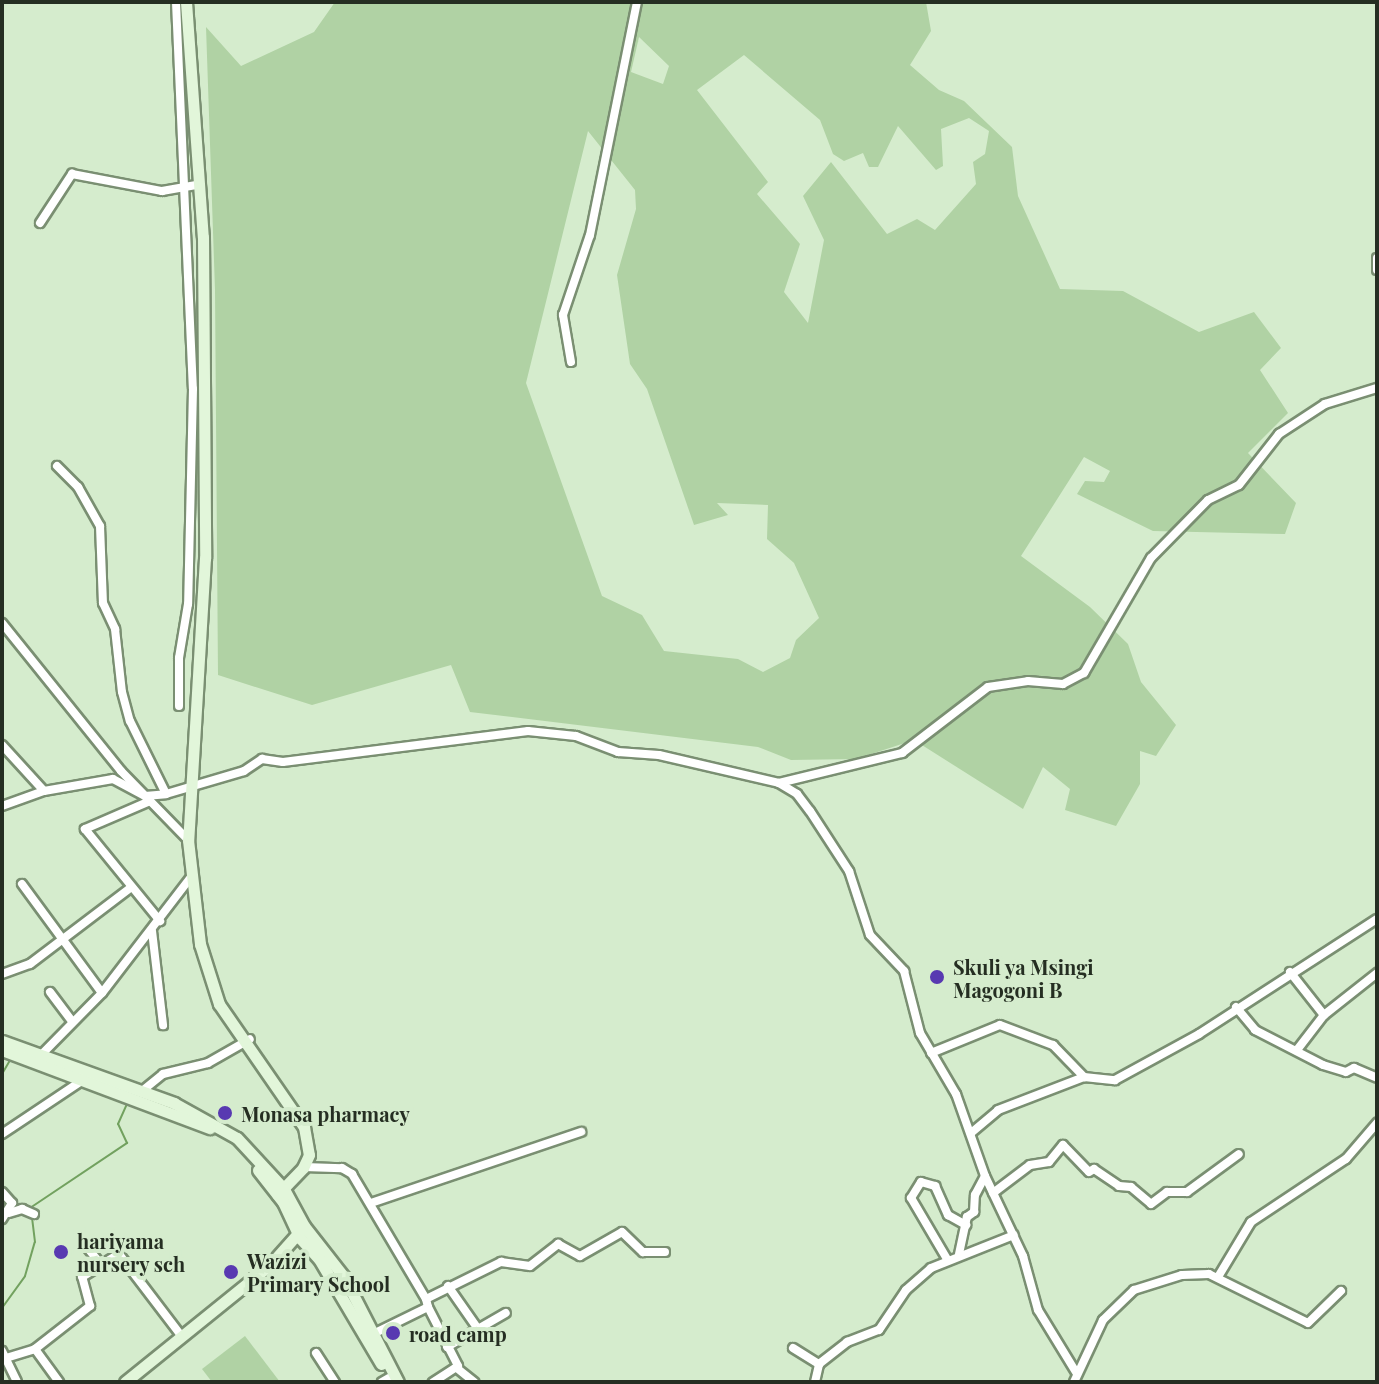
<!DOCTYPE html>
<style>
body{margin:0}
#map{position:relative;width:1379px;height:1384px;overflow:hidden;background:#d5eccd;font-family:"Playfair Display",serif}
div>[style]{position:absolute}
.green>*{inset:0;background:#b0d2a4}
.stream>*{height:2px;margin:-1px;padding:0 1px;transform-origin:1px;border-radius:1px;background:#72a15f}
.roads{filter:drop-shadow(2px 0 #7a8f72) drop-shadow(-2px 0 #7a8f72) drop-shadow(0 2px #7a8f72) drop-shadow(0 -2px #7a8f72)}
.street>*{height:8px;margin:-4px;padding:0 4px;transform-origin:4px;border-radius:4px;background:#fff}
.secondary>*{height:11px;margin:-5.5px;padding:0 5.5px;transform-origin:5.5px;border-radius:5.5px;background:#e2f6da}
.dots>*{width:22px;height:22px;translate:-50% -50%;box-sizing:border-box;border:4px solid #d5eccd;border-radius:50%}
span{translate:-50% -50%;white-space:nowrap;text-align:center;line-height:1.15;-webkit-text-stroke:8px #d5eccd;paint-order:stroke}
.poi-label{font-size:20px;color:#252e22;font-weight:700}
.left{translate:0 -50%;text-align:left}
.frame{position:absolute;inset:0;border:4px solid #252e22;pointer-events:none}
</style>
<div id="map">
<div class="green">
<div style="clip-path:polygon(evenodd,335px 2px,926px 2px,931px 31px,910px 65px,939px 90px,964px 101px,1012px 147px,1018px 196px,1060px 289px,1123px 291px,1199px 332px,1254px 312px,1281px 348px,1260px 370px,1288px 413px,1248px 453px,1296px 503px,1285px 534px,1153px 531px,1077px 494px,1085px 481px,1104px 482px,1110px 471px,1084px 457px,1021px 556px,1090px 607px,1128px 644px,1141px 682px,1176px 725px,1156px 756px,1140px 751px,1140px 784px,1116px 826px,1065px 810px,1070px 789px,1043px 767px,1023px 809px,914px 740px,856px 759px,791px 760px,758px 747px,470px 712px,451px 665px,312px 705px,218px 675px,215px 290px,206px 27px,241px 66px,314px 32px,335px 2px,639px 37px,669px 66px,663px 84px,631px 72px,639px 37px,335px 2px,744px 55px,820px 120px,833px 154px,844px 161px,863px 153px,869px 167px,878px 167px,898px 126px,936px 170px,943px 166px,941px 129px,969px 118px,989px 131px,985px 154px,973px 162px,976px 184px,935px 230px,917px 219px,887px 234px,831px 162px,803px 196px,824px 240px,808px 323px,784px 292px,800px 244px,757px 194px,768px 182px,697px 90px,744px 55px,335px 2px,588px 131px,635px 190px,636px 209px,617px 275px,630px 364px,647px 389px,694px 525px,728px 515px,717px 503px,768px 505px,767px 539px,794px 563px,819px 618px,796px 640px,790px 658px,763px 672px,738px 659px,664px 651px,642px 615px,602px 596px,526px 383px,588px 131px)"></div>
<div style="clip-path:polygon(245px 1336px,280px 1382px,212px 1382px,202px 1369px)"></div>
</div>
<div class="stream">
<div style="left:2px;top:1074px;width:16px;rotate:-60deg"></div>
<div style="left:30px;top:1208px;width:117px;rotate:-33.8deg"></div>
<div style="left:127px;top:1143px;width:21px;rotate:-115deg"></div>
<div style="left:118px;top:1124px;width:24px;rotate:-66deg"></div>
<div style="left:2px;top:1308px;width:39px;rotate:-54deg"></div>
<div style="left:25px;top:1276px;width:35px;rotate:-74deg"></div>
<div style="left:35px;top:1242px;width:24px;rotate:-97deg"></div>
</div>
<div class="roads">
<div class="street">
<div style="left:176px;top:2px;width:387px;rotate:87.5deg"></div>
<div style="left:193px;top:389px;width:215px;rotate:91.3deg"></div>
<div style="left:188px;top:604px;width:55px;rotate:99.5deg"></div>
<div style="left:179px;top:658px;width:48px;rotate:90deg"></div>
<div style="left:40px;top:223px;width:59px;rotate:-56.9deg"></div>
<div style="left:72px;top:174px;width:92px;rotate:10.7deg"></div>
<div style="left:162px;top:191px;width:39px;rotate:-10deg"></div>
<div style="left:1377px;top:258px;width:12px;rotate:90deg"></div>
<div style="left:571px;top:362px;width:48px;rotate:-99.7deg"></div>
<div style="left:563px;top:315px;width:84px;rotate:-71.4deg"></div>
<div style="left:590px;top:235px;width:238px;rotate:-78.6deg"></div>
<div style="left:57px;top:466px;width:30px;rotate:45deg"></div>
<div style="left:78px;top:487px;width:45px;rotate:60.6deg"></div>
<div style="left:100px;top:526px;width:77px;rotate:87.8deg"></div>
<div style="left:103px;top:603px;width:29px;rotate:65deg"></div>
<div style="left:115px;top:629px;width:63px;rotate:83.7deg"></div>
<div style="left:122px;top:692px;width:30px;rotate:75deg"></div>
<div style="left:130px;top:721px;width:81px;rotate:63.7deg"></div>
<div style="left:2px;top:623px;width:190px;rotate:51.2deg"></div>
<div style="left:121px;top:771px;width:96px;rotate:45.8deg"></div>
<div style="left:2px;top:745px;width:62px;rotate:47.6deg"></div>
<div style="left:779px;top:783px;width:21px;rotate:31deg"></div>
<div style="left:797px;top:794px;width:21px;rotate:53deg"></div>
<div style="left:810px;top:811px;width:72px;rotate:57deg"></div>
<div style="left:849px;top:871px;width:67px;rotate:71.8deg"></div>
<div style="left:870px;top:935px;width:50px;rotate:46.6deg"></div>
<div style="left:904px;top:971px;width:64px;rotate:75.5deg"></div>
<div style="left:920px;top:1033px;width:71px;rotate:59.5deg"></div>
<div style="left:956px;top:1094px;width:87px;rotate:70.5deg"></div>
<div style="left:985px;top:1176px;width:89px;rotate:64.6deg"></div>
<div style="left:1023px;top:1256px;width:56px;rotate:74.5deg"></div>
<div style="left:1038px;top:1310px;width:75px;rotate:58.6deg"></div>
<div style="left:150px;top:801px;width:71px;rotate:156.7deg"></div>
<div style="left:85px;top:829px;width:119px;rotate:50.8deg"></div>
<div style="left:2px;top:806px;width:45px;rotate:-19.7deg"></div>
<div style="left:44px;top:791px;width:70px;rotate:-9.9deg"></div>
<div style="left:113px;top:779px;width:36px;rotate:28deg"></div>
<div style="left:145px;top:796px;width:21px;rotate:-5deg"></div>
<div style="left:166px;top:794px;width:81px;rotate:-16.4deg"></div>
<div style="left:244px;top:771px;width:22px;rotate:-34deg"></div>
<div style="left:262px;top:759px;width:21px;rotate:8deg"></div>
<div style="left:283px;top:762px;width:247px;rotate:-7.2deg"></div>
<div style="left:528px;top:731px;width:48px;rotate:5.9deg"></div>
<div style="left:576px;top:736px;width:45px;rotate:20.9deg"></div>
<div style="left:618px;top:752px;width:41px;rotate:4.2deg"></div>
<div style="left:659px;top:755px;width:123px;rotate:13.1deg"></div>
<div style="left:779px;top:783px;width:127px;rotate:-13.7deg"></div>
<div style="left:902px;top:753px;width:108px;rotate:-37.5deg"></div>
<div style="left:988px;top:687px;width:40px;rotate:-8.5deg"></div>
<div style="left:1028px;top:681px;width:35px;rotate:5deg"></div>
<div style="left:1063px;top:684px;width:24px;rotate:-28deg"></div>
<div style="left:1084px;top:673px;width:133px;rotate:-59.8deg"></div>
<div style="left:1151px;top:558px;width:81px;rotate:-45.5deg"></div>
<div style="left:1208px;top:500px;width:34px;rotate:-26deg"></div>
<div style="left:1239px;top:485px;width:65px;rotate:-51.9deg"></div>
<div style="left:1279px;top:434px;width:55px;rotate:-33.1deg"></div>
<div style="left:1325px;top:404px;width:54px;rotate:-17.1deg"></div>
<div style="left:22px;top:884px;width:135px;rotate:53.7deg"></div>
<div style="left:152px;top:931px;width:95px;rotate:83.3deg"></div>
<div style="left:1290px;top:972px;width:55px;rotate:51.7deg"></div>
<div style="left:2px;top:974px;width:30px;rotate:-20deg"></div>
<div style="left:30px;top:964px;width:126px;rotate:-37.2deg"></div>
<div style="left:50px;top:992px;width:36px;rotate:53deg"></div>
<div style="left:1236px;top:1007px;width:30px;rotate:50deg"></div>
<div style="left:1255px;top:1030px;width:76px;rotate:27.2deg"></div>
<div style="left:1323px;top:1065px;width:24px;rotate:17deg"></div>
<div style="left:1346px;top:1072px;width:9px;rotate:-27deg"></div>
<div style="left:1354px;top:1068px;width:25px;rotate:23deg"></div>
<div style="left:1297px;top:1050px;width:44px;rotate:-52.4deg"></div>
<div style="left:1324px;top:1015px;width:68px;rotate:-38.4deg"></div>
<div style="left:931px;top:1053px;width:74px;rotate:-22.1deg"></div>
<div style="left:1000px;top:1025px;width:57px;rotate:20.7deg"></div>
<div style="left:1053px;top:1045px;width:45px;rotate:45.9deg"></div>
<div style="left:1084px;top:1077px;width:31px;rotate:6deg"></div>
<div style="left:1115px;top:1080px;width:96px;rotate:-28.7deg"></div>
<div style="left:1199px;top:1034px;width:212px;rotate:-32.9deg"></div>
<div style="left:41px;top:1055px;width:87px;rotate:-45.5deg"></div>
<div style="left:102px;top:993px;width:146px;rotate:-52.5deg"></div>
<div style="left:142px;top:1091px;width:27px;rotate:-39deg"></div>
<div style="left:163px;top:1074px;width:46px;rotate:-13.7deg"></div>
<div style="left:208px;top:1063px;width:48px;rotate:-29.7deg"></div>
<div style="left:971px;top:1133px;width:35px;rotate:-40deg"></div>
<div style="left:998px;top:1110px;width:92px;rotate:-21deg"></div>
<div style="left:2px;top:1134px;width:97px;rotate:-33.7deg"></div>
<div style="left:304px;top:1167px;width:38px;rotate:2deg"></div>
<div style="left:342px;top:1168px;width:12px;rotate:31deg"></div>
<div style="left:352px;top:1174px;width:145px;rotate:59.4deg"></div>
<div style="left:426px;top:1299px;width:8px;rotate:76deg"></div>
<div style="left:428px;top:1307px;width:61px;rotate:153.9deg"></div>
<div style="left:2px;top:1192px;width:15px;rotate:48deg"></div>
<div style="left:12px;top:1203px;width:19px;rotate:122deg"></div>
<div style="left:993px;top:1193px;width:46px;rotate:-37.1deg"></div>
<div style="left:1030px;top:1165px;width:19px;rotate:-9deg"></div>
<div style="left:1049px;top:1162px;width:22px;rotate:-51deg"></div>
<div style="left:1063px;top:1145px;width:37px;rotate:46deg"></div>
<div style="left:1089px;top:1172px;width:6px;rotate:-31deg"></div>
<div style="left:1094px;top:1169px;width:30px;rotate:34deg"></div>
<div style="left:1119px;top:1186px;width:12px;rotate:5deg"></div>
<div style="left:1131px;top:1187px;width:26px;rotate:40deg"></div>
<div style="left:1151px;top:1204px;width:20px;rotate:-37deg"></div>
<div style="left:1167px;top:1192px;width:20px"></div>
<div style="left:1187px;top:1192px;width:64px;rotate:-36.2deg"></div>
<div style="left:371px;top:1203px;width:222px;rotate:-18.7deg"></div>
<div style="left:9px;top:1213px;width:14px;rotate:-17deg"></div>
<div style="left:22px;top:1209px;width:13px;rotate:23deg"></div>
<div style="left:86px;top:1246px;width:22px;rotate:51deg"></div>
<div style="left:959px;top:1254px;width:38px;rotate:-78deg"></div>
<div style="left:967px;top:1217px;width:9px;rotate:-36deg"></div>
<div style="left:974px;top:1212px;width:17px;rotate:-87deg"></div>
<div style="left:975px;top:1195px;width:21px;rotate:-62deg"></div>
<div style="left:947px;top:1259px;width:71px;rotate:-120.5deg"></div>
<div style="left:911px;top:1198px;width:19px;rotate:-58deg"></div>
<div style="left:921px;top:1182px;width:15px;rotate:16deg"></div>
<div style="left:935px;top:1186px;width:32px;rotate:66deg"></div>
<div style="left:948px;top:1215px;width:21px;rotate:29deg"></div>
<div style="left:1218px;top:1277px;width:64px;rotate:-59deg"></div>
<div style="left:1251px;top:1222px;width:114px;rotate:-33.6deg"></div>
<div style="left:1346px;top:1159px;width:48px;rotate:-49.3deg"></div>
<div style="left:448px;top:1286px;width:52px;rotate:55.1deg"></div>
<div style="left:478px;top:1329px;width:32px;rotate:-30deg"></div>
<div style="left:426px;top:1299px;width:84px;rotate:-26.3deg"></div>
<div style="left:501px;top:1262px;width:29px;rotate:8deg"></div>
<div style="left:530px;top:1266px;width:36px;rotate:-38deg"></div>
<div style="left:558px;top:1244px;width:25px;rotate:29deg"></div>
<div style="left:580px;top:1256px;width:48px;rotate:-29.7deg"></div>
<div style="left:622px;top:1232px;width:29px;rotate:44deg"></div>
<div style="left:643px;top:1252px;width:22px"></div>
<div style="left:428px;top:1307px;width:66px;rotate:63deg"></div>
<div style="left:458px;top:1366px;width:30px;rotate:147deg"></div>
<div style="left:447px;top:1347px;width:36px;rotate:-30deg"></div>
<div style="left:793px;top:1348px;width:31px;rotate:32deg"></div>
<div style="left:35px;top:1349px;width:70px;rotate:-38deg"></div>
<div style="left:90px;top:1306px;width:30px;rotate:-105deg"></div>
<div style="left:82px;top:1277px;width:44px;rotate:-31.9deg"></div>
<div style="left:119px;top:1254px;width:101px;rotate:52.7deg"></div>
<div style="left:2px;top:1351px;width:34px;rotate:64deg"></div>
<div style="left:316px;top:1353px;width:35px;rotate:57deg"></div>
<div style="left:6px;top:1358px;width:30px;rotate:-17deg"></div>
<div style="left:35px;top:1349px;width:41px;rotate:54deg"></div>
<div style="left:458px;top:1369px;width:21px;rotate:39deg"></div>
<div style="left:382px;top:1382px;width:8px;rotate:-30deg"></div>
<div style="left:815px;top:1382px;width:18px;rotate:-77deg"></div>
<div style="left:819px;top:1364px;width:36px;rotate:-38deg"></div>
<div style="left:847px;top:1342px;width:34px;rotate:-21deg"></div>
<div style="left:879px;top:1330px;width:48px;rotate:-56deg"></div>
<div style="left:906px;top:1290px;width:33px;rotate:-41deg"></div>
<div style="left:931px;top:1268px;width:89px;rotate:-21.7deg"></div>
<div style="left:1074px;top:1382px;width:68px;rotate:-64.9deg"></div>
<div style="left:1103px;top:1320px;width:43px;rotate:-44.1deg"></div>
<div style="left:1134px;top:1290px;width:50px;rotate:-17.4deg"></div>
<div style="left:1182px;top:1275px;width:27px;rotate:-2deg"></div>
<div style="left:1209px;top:1274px;width:110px;rotate:26.3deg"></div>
<div style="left:1308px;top:1323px;width:46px;rotate:-44.1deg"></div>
</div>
<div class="secondary">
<div style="left:186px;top:2px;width:236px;rotate:85.9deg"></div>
<div style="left:203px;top:237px;width:321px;rotate:89.6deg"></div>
<div style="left:205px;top:558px;width:283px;rotate:93.4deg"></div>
<div style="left:188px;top:840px;width:105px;rotate:83.4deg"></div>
<div style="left:200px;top:944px;width:63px;rotate:72.4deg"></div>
<div style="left:219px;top:1004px;width:150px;rotate:55.4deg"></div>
<div style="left:304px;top:1127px;width:28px;rotate:80deg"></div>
<div style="left:309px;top:1155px;width:14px;rotate:115deg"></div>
<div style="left:303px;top:1168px;width:37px;rotate:134deg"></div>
<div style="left:2px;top:1041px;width:183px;rotate:19.8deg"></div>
<div style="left:174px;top:1103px;width:72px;rotate:29.1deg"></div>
<div style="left:237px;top:1138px;width:69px;rotate:47.3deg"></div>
<div style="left:284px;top:1189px;width:42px;rotate:61.6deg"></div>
<div style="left:304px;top:1226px;width:65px;rotate:51.9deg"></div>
<div style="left:344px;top:1277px;width:118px;rotate:62.8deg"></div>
<div style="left:2px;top:1050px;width:222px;rotate:20.6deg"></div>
<div style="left:258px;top:1170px;width:41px;rotate:52deg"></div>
<div style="left:283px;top:1202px;width:40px;rotate:65deg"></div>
<div style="left:300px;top:1238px;width:28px;rotate:48deg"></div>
<div style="left:319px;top:1259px;width:122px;rotate:59.4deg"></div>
<div style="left:125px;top:1382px;width:185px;rotate:-38.9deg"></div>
<div style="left:269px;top:1266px;width:47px;rotate:-48.5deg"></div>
</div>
</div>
<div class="dots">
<div style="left:937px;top:977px;background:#5839b1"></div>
<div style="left:225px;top:1113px;background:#5839b1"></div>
<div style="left:61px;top:1252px;background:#5839b1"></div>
<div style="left:231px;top:1272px;background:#5839b1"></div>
<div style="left:393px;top:1333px;background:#5839b1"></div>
</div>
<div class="poi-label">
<span class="left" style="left:953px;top:978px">Skuli ya Msingi<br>Magogoni B</span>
<span class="left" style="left:241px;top:1113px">Monasa pharmacy</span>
<span class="left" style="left:77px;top:1252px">hariyama<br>nursery sch</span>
<span class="left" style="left:247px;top:1272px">Wazizi<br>Primary School</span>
<span class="left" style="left:409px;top:1333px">road camp</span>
</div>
<div class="frame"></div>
</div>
